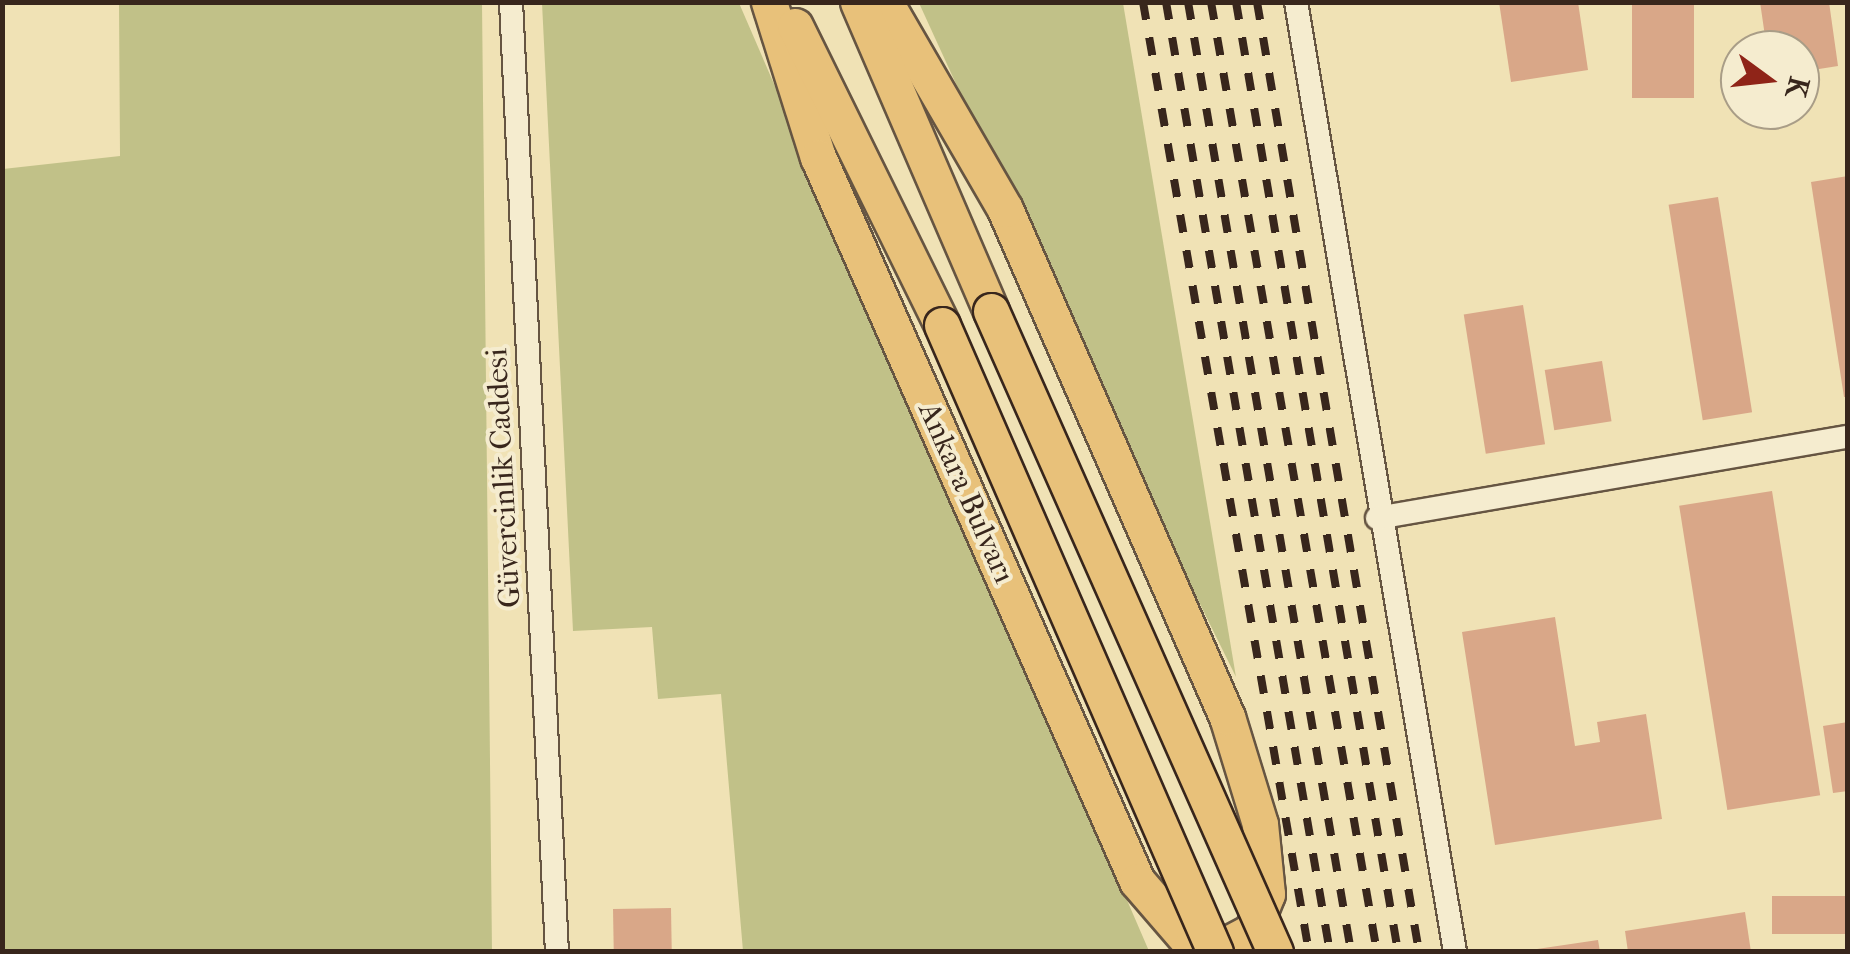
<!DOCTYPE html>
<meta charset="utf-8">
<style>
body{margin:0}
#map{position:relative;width:1850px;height:954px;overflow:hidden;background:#f0e2b5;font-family:"IM FELL French Canon",serif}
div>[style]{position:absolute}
.green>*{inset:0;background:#c1c188}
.building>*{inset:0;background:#d9a788;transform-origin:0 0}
.roads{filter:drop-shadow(2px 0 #665542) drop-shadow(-2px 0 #665542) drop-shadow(0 2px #665542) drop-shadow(0 -2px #665542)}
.minor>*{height:22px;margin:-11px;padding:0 11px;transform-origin:11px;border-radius:11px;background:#f5eccf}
.primary>*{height:35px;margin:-17.5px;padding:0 17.5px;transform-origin:17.5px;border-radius:17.5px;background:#e8c17a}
.rail>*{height:8px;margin-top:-4px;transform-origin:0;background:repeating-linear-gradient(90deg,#38261c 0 18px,transparent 0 36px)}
.bridges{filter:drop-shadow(2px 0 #38261c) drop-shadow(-2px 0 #38261c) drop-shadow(0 2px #38261c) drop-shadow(0 -2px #38261c)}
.primary-bridge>*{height:35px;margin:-17.5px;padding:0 17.5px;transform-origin:17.5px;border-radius:17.5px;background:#e8c17a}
span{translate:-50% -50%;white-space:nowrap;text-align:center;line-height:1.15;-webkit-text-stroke:8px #f5eccf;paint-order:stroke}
.street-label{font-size:30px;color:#38261c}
.frame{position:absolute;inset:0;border:5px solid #38261c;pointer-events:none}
.north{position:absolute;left:1720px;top:30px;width:100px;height:100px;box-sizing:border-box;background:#f5eccf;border:2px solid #a99d87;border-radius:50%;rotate:105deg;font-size:28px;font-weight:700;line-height:40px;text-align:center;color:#38261c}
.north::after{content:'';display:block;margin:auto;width:35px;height:45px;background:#8f2418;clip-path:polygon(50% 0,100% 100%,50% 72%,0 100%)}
</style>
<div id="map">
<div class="green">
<div style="clip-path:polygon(119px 3px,482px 3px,492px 951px,3px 951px,3px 169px,120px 156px)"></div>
<div style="clip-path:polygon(542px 3px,739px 3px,1149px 951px,743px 951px,721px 694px,658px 699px,652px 627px,573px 631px)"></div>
<div style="clip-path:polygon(919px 3px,1123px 3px,1236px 677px,1120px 442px)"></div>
</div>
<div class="building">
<div style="clip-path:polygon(1499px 2px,1578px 2px,1588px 70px,1511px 82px)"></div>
<div style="left:1632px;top:2px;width:62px;height:96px"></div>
<div style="clip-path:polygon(1760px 2px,1829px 2px,1838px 66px,1800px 72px,1800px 50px,1767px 50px)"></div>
<div style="clip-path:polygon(1848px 176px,1848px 397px,1844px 397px,1811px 182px)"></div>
<div style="left:1718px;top:197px;width:218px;height:50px;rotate:81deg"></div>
<div style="left:1523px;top:305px;width:141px;height:60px;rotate:81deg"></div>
<div style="left:1602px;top:361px;width:61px;height:58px;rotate:81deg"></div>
<div style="left:1772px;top:491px;width:308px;height:94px;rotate:81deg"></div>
<div style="clip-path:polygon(1555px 617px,1575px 746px,1600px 742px,1597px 722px,1646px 714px,1662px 819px,1495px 845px,1462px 632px)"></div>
<div style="clip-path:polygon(1848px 722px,1848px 791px,1833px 793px,1823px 726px)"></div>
<div style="left:1848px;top:896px;width:38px;height:76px;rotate:90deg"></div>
<div style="left:671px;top:908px;width:44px;height:58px;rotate:89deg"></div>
<div style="clip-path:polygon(1745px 912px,1751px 952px,1628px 952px,1625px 931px)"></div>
<div style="clip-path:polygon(1598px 940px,1600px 952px,1538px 952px,1537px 949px)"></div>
</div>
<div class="roads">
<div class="minor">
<div style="left:511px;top:2px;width:951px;rotate:87.23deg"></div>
<div style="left:1296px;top:2px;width:963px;rotate:80.5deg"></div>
<div style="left:1377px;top:518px;width:478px;rotate:-9.8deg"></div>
</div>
<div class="primary">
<div style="left:769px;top:2px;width:163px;rotate:72.5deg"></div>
<div style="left:818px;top:157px;width:791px;rotate:66.22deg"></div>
<div style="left:1137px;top:881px;width:84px;rotate:49.3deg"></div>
<div style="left:1192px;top:945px;width:32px;rotate:2deg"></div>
<div style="left:1224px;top:946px;width:32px;rotate:-28deg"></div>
<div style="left:1252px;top:931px;width:40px;rotate:-68deg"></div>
<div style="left:1267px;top:894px;width:70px;rotate:-95.7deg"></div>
<div style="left:1260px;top:824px;width:112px;rotate:-107.1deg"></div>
<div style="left:1227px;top:717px;width:554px;rotate:-113.61deg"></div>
<div style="left:1005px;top:209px;width:239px;rotate:-120.1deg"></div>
<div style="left:858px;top:2px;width:336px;rotate:66.7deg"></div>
<div style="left:795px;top:26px;width:333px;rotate:63.8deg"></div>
</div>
</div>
<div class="rail">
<div style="left:1143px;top:2px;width:964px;rotate:80.09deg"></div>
<div style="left:1166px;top:2px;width:964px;rotate:80.21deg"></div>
<div style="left:1188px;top:2px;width:964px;rotate:80.26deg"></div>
<div style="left:1211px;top:2px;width:964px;rotate:80.09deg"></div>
<div style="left:1236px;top:2px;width:964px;rotate:80.32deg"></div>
<div style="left:1257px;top:2px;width:964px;rotate:80.32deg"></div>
</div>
<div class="bridges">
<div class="primary-bridge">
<div style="left:991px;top:311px;width:701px;rotate:66.1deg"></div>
<div style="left:942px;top:325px;width:684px;rotate:66.47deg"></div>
</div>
</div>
<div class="street-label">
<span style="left:504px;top:478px;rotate:-93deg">Güvercinlik Caddesi</span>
<span style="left:966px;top:493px;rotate:66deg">Ankara Bulvarı</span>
</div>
<div class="frame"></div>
<div class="north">K</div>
</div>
